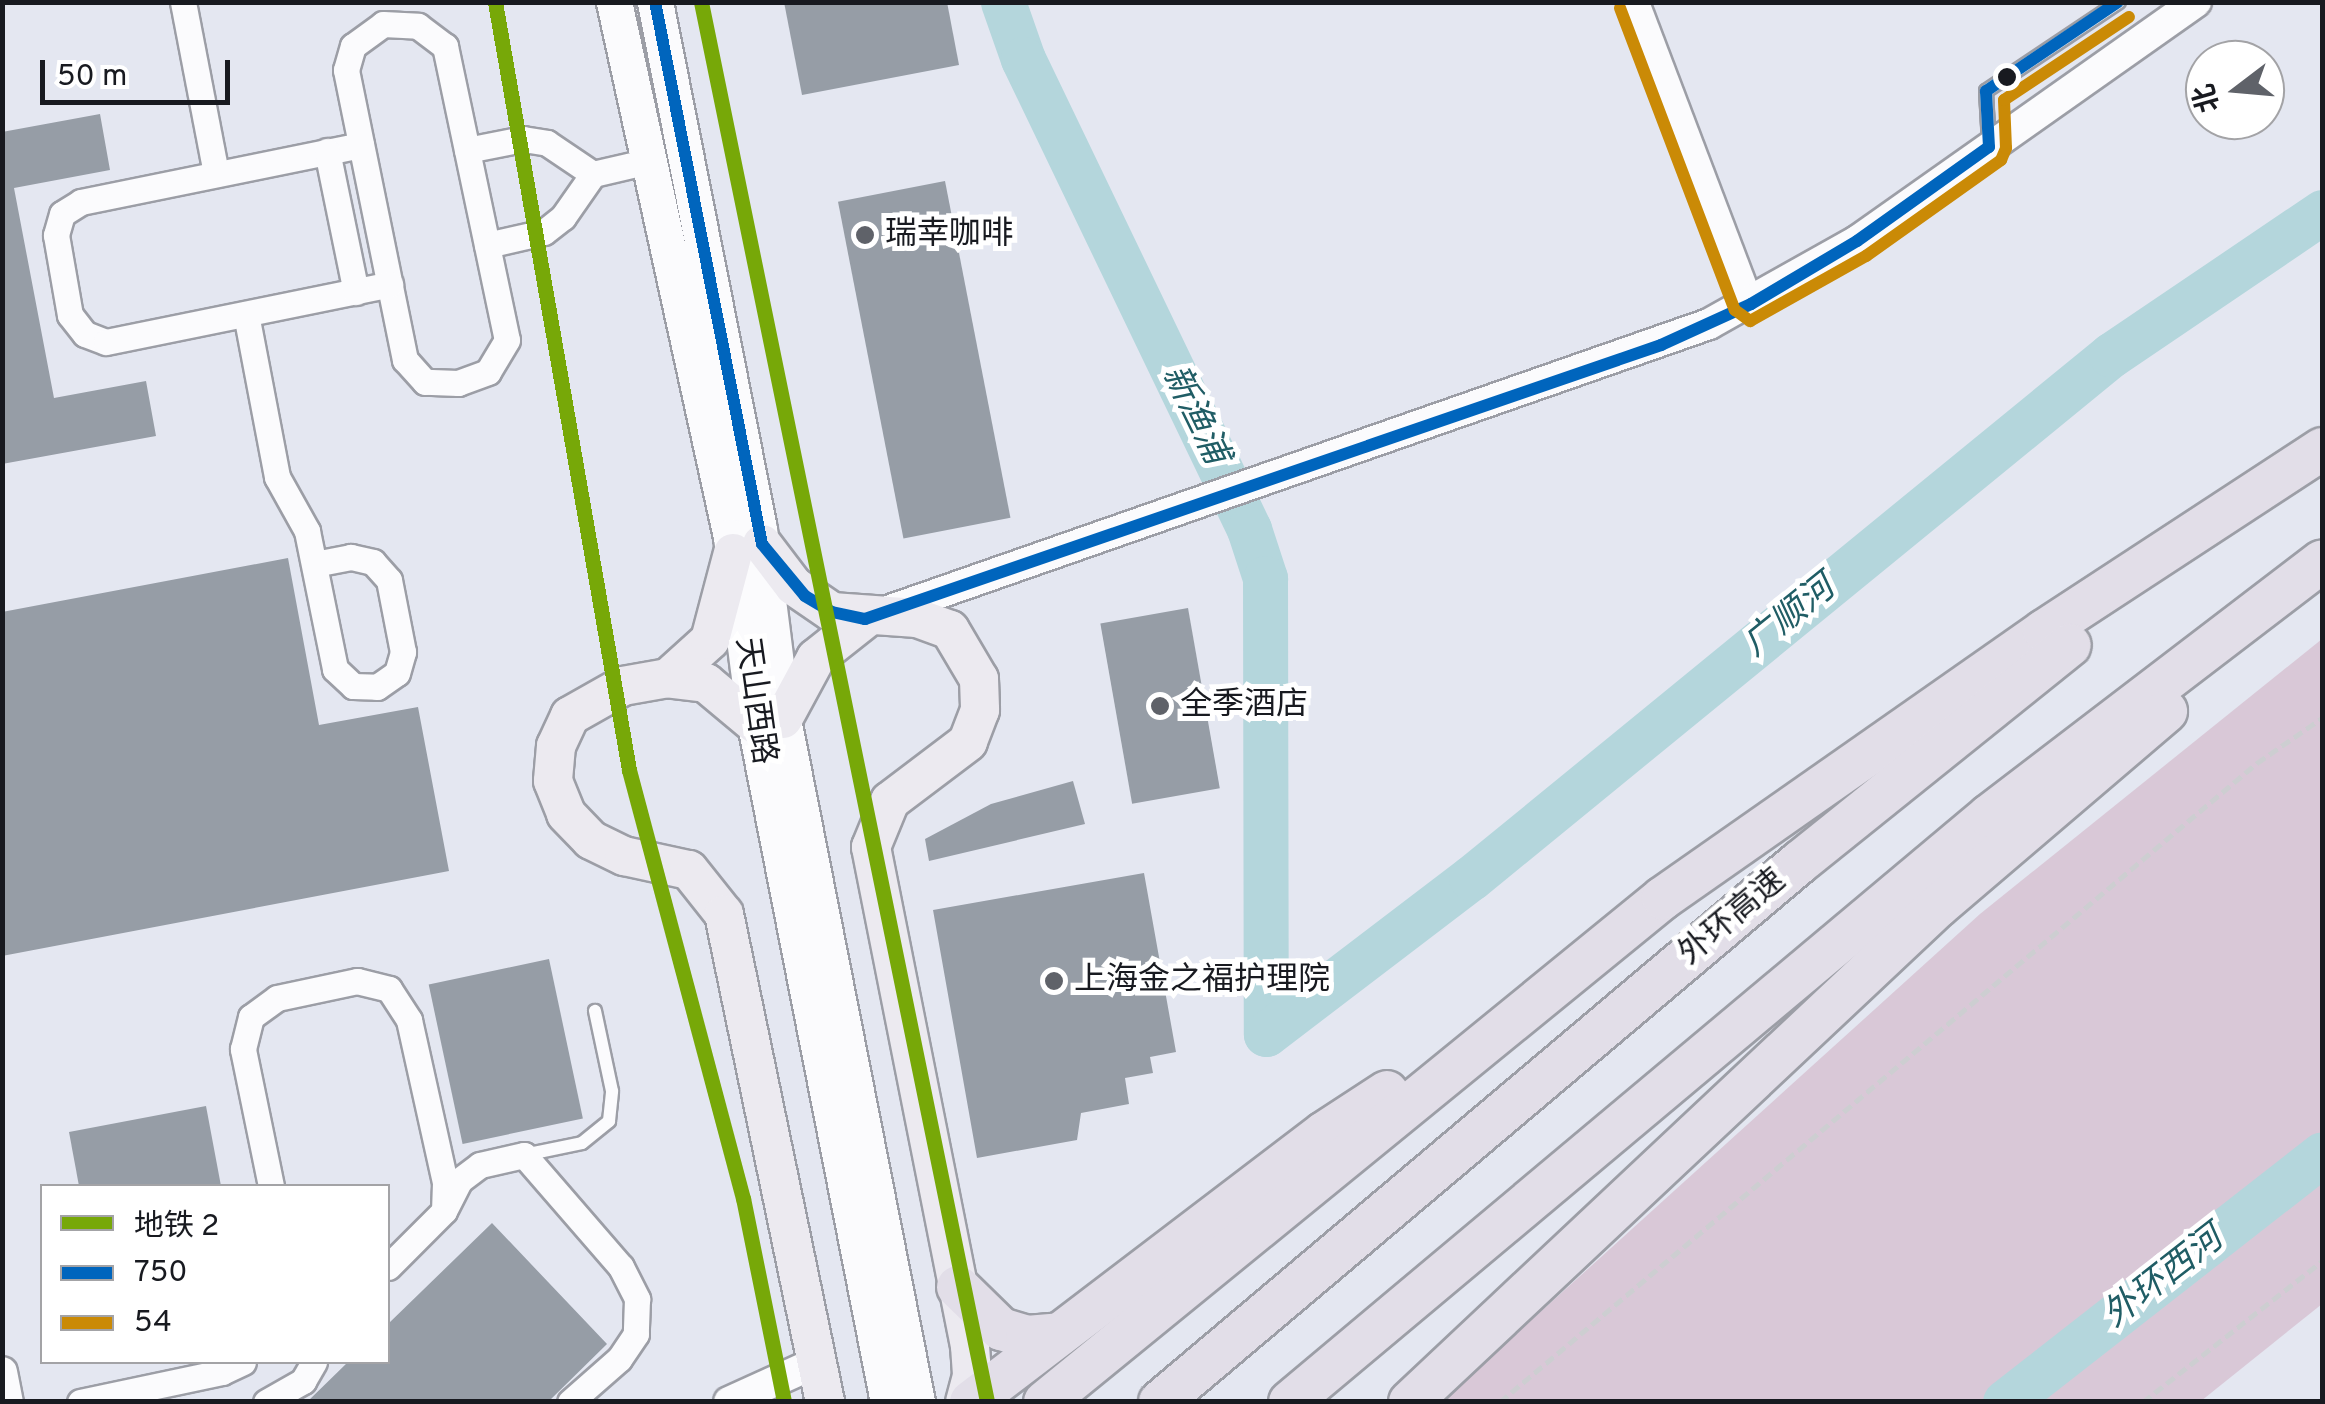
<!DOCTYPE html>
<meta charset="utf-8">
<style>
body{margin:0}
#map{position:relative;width:2325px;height:1404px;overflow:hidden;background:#e4e7f1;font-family:Overpass,"Noto Sans SC",sans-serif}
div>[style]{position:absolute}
.green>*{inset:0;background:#d9c8d7}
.river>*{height:45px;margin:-22.5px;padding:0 22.5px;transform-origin:22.5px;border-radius:22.5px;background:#b4d6dc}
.building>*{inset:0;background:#969da6;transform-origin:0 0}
.path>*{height:5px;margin-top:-2.5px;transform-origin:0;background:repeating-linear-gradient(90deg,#cdced1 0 10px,transparent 0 15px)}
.roads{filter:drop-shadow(2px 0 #9c9ea6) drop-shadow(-2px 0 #9c9ea6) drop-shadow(0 2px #9c9ea6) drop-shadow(0 -2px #9c9ea6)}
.service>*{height:12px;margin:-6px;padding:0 6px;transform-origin:6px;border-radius:6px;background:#fbfbfd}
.minor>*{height:25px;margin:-12.5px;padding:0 12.5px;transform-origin:12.5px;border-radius:12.5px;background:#fbfbfd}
.tertiary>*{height:30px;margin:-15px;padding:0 15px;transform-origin:15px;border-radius:15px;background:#fbfbfd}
.secondary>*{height:35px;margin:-17.5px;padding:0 17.5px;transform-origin:17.5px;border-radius:17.5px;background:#fbfbfd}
.primary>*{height:38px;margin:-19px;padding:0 19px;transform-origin:19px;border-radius:19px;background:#eceaf0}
.motorway>*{height:42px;margin:-21px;padding:0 21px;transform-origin:21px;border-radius:21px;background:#e2dee8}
.bus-1>*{height:12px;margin:-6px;padding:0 6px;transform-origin:6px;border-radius:6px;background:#0065bd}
.bus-2>*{height:12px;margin:-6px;padding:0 6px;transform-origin:6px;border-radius:6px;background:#ca8a06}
.metro-1>*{height:15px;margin:-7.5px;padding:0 7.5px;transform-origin:7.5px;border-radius:7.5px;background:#77a808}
.dots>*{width:28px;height:28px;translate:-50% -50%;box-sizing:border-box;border:5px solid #fff;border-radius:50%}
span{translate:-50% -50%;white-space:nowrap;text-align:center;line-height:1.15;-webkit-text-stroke:10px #fff;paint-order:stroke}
.poi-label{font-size:32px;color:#181a20}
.left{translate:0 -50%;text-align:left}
.street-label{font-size:32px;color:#181a20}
.water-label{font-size:35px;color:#205d65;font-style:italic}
.frame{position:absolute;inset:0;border:5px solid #181a20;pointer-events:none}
.legend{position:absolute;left:40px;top:1184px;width:350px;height:180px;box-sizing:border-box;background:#fff;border:2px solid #a3a3a6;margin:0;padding:12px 18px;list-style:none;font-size:30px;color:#181a20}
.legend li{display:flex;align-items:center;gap:20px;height:50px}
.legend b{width:50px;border:2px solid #a3a3a6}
.north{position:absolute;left:2185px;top:40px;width:100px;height:100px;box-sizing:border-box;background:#fff;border:2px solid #a3a3a6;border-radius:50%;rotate:254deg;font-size:28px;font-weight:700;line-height:40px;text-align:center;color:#181a20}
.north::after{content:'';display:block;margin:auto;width:35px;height:45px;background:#5f6269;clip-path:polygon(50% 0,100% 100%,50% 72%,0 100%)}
.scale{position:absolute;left:40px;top:60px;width:190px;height:45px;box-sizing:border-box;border:5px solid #181a20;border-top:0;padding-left:12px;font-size:30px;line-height:35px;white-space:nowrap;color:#181a20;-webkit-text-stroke:8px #fff;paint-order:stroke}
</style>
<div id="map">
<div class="green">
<div style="clip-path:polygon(2322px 639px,2322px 1304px,2201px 1401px,1442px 1401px,1980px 914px)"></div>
</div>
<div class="river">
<div style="left:1003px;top:2px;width:60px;rotate:70.7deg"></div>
<div style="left:1023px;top:59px;width:522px;rotate:64.32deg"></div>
<div style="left:1249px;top:529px;width:52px;rotate:71.9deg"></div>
<div style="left:1265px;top:578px;width:456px;rotate:89.9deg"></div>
<div style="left:1266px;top:1034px;width:258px;rotate:-37.3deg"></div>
<div style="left:1471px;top:878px;width:827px;rotate:-39.26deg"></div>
<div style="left:2111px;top:355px;width:255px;rotate:-34.1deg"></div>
<div style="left:2005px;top:1402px;width:402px;rotate:-38deg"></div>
</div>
<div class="building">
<div style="clip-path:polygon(784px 2px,947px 2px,959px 65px,802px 95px)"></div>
<div style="clip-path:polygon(100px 114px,110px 170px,14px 188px,54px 398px,146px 381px,156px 436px,2px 464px,2px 132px)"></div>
<div style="left:945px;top:181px;width:343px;height:109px;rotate:79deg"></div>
<div style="clip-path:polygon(288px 558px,319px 725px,418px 707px,449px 871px,2px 956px,2px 612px)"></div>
<div style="left:1188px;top:608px;width:183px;height:89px;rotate:80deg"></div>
<div style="clip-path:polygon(1073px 781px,1085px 824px,929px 861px,925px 839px,991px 804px)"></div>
<div style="clip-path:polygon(1144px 873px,1176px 1052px,1150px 1057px,1153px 1073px,1125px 1078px,1129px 1104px,1081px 1113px,1077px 1140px,977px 1158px,933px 910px)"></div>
<div style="left:549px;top:959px;width:163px;height:123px;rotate:78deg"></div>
<div style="clip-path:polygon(206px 1106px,221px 1186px,79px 1186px,69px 1132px)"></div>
<div style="clip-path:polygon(492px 1223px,607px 1344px,548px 1402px,307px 1402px,348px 1362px,388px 1362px,388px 1324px)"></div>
</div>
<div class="path">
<div style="left:1500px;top:1402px;width:991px;rotate:-40.17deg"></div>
<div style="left:2257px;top:763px;width:79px;rotate:-34.7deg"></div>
<div style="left:2143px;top:1402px;width:228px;rotate:-38.2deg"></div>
</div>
<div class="roads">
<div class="service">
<div style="left:1989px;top:145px;width:54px;rotate:-93.2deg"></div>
<div style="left:1986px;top:91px;width:160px;rotate:-33.8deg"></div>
<div style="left:524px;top:1155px;width:59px;rotate:-11.7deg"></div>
<div style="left:582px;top:1143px;width:35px;rotate:-39deg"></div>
<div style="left:609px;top:1121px;width:30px;rotate:-84deg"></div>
<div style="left:612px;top:1091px;width:82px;rotate:-102deg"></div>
</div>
<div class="minor">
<div style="left:183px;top:2px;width:175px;rotate:79.1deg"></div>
<div style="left:1636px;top:2px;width:323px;rotate:69.2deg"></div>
<div style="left:383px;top:24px;width:35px;rotate:3deg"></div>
<div style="left:418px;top:26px;width:34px;rotate:37deg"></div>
<div style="left:445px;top:46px;width:300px;rotate:78.1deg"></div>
<div style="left:507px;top:340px;width:37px;rotate:121deg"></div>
<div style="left:488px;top:372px;width:32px;rotate:160deg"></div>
<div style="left:458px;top:383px;width:33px;rotate:-178deg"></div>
<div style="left:425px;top:382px;width:30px;rotate:-132deg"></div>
<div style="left:405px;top:360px;width:296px;rotate:-101.5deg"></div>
<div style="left:346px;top:70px;width:25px;rotate:-74deg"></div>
<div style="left:353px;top:46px;width:37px;rotate:-36deg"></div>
<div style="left:361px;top:145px;width:286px;rotate:168.5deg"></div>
<div style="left:81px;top:202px;width:22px;rotate:148deg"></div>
<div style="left:62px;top:214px;width:22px;rotate:106deg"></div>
<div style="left:56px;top:235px;width:81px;rotate:80.1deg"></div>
<div style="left:70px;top:315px;width:24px;rotate:52deg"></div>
<div style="left:85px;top:334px;width:22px;rotate:21deg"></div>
<div style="left:106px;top:342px;width:290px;rotate:-11.5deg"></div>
<div style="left:467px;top:150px;width:57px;rotate:-11.1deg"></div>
<div style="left:523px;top:139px;width:24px;rotate:9deg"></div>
<div style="left:547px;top:143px;width:55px;rotate:34deg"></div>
<div style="left:327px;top:151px;width:144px;rotate:78.4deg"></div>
<div style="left:487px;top:245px;width:58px;rotate:-12.8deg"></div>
<div style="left:544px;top:232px;width:24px;rotate:-38deg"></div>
<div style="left:563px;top:217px;width:52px;rotate:-55.1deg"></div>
<div style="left:593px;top:174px;width:57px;rotate:-13.1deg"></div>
<div style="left:246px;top:314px;width:166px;rotate:79.2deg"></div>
<div style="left:277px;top:477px;width:62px;rotate:60.9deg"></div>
<div style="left:307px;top:531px;width:141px;rotate:78.5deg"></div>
<div style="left:335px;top:669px;width:25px;rotate:43deg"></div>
<div style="left:353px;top:686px;width:24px;rotate:2deg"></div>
<div style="left:377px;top:687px;width:24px;rotate:-35deg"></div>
<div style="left:397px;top:673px;width:22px;rotate:-74deg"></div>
<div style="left:403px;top:652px;width:73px;rotate:-101deg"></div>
<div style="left:389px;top:580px;width:24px;rotate:-132deg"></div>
<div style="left:373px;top:562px;width:23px;rotate:-167deg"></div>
<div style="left:351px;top:557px;width:37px;rotate:169deg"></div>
<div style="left:271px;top:1186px;width:140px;rotate:-101.6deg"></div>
<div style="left:243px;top:1049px;width:33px;rotate:-76deg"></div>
<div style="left:251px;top:1017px;width:32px;rotate:-36deg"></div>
<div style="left:277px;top:998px;width:82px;rotate:-12deg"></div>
<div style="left:357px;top:981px;width:33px;rotate:14deg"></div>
<div style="left:389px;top:989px;width:37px;rotate:57deg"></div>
<div style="left:409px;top:1020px;width:167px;rotate:77.5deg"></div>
<div style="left:445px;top:1183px;width:28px;rotate:92deg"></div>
<div style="left:444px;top:1211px;width:79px;rotate:135deg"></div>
<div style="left:446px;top:1207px;width:30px;rotate:-63deg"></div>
<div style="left:460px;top:1180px;width:25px;rotate:-37deg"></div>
<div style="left:480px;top:1165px;width:45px;rotate:-12.8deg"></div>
<div style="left:524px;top:1155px;width:148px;rotate:49.1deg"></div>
<div style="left:621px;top:1267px;width:36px;rotate:63deg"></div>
<div style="left:637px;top:1299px;width:35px;rotate:92deg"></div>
<div style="left:636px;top:1334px;width:30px;rotate:124deg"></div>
<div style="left:619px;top:1359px;width:65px;rotate:138.7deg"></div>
<div style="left:80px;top:1402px;width:145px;rotate:-11.9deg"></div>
<div style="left:222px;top:1372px;width:23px;rotate:-25deg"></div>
<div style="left:266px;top:1402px;width:43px;rotate:-29.6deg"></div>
<div style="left:303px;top:1381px;width:22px;rotate:-60deg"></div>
</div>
<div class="tertiary">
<div style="left:882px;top:613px;width:876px;rotate:-19.26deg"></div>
<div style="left:1709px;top:324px;width:170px;rotate:-29.3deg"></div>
<div style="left:1857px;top:241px;width:415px;rotate:-35.2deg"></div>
<div style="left:2px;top:1372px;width:31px;rotate:79deg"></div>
<div style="left:729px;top:1402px;width:97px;rotate:-24.4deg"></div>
</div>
<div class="secondary">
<div style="left:614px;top:2px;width:548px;rotate:77.66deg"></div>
<div style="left:731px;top:537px;width:189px;rotate:82.7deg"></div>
<div style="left:755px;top:724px;width:691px;rotate:78.9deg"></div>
<div style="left:655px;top:2px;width:537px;rotate:78.84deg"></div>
<div style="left:759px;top:529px;width:192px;rotate:82.8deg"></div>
<div style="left:783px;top:719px;width:696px;rotate:78.9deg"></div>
</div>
<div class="primary">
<div style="left:762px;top:544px;width:53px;rotate:52.7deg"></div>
<div style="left:794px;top:586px;width:46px;rotate:34.4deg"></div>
<div style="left:832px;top:612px;width:85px;rotate:4deg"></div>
<div style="left:917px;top:618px;width:35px;rotate:20deg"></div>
<div style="left:950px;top:630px;width:57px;rotate:59.4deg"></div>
<div style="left:979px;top:679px;width:31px;rotate:88deg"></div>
<div style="left:980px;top:710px;width:34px;rotate:111deg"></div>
<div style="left:968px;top:742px;width:98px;rotate:142.9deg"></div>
<div style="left:890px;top:801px;width:50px;rotate:112.4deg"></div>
<div style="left:871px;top:847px;width:509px;rotate:78.78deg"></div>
<div style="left:970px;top:1346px;width:30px;rotate:86deg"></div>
<div style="left:972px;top:1376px;width:27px;rotate:105deg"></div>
<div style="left:668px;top:678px;width:57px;rotate:-42.1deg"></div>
<div style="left:710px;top:640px;width:90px;rotate:-75.2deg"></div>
<div style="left:783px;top:719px;width:69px;rotate:-61.6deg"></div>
<div style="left:816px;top:658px;width:63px;rotate:-38.5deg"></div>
<div style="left:755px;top:724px;width:64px;rotate:-140.1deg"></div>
<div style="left:706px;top:683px;width:38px;rotate:-173deg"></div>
<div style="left:668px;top:678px;width:46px;rotate:169.9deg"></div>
<div style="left:623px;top:686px;width:61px;rotate:150.5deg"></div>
<div style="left:570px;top:716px;width:33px;rotate:115deg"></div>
<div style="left:556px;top:746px;width:35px;rotate:95deg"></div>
<div style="left:553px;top:781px;width:35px;rotate:68deg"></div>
<div style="left:566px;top:814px;width:36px;rotate:46deg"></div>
<div style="left:591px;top:840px;width:37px;rotate:26deg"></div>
<div style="left:624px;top:856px;width:66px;rotate:12.2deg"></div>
<div style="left:689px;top:870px;width:56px;rotate:51.5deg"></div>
<div style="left:724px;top:914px;width:498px;rotate:78.3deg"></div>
</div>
<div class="motorway">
<div style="left:958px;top:1287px;width:60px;rotate:44.3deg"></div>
<div style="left:1001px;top:1329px;width:27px;rotate:17deg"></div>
<div style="left:1027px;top:1337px;width:33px;rotate:-5deg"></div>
<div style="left:971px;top:1402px;width:444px;rotate:-37.3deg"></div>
<div style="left:1324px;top:1133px;width:75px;rotate:-33.1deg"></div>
<div style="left:1045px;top:1402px;width:797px;rotate:-39.2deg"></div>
<div style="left:1663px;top:898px;width:465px;rotate:-35deg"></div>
<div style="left:2044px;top:631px;width:332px;rotate:-33.2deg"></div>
<div style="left:1160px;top:1402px;width:837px;rotate:-40.16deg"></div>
<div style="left:1800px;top:862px;width:346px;rotate:-38.8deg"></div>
<div style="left:1290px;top:1402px;width:912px;rotate:-39.97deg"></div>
<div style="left:1989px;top:816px;width:419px;rotate:-37.4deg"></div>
<div style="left:1410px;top:1402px;width:724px;rotate:-43.21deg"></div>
<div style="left:1938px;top:906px;width:300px;rotate:-40.5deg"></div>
</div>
</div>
<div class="bus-1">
<div style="left:655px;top:2px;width:552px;rotate:78.83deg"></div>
<div style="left:762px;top:544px;width:67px;rotate:50.4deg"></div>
<div style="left:805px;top:596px;width:31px;rotate:31deg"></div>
<div style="left:832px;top:612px;width:34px;rotate:12deg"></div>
<div style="left:865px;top:619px;width:842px;rotate:-18.99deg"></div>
<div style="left:1661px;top:345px;width:99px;rotate:-24.5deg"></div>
<div style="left:1751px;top:304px;width:123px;rotate:-30.7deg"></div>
<div style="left:1857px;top:241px;width:162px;rotate:-35.5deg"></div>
<div style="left:1989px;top:147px;width:56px;rotate:-93.1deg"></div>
<div style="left:1986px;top:91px;width:159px;rotate:-34deg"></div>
</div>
<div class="bus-2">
<div style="left:1620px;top:8px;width:323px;rotate:69.2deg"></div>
<div style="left:1735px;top:310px;width:19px;rotate:36deg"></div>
<div style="left:1750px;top:321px;width:133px;rotate:-29.3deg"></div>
<div style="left:1866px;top:256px;width:166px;rotate:-35.4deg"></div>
<div style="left:2001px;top:160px;width:13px;rotate:-67deg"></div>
<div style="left:2006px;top:148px;width:48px;rotate:-92.4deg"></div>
<div style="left:2004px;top:100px;width:150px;rotate:-33.6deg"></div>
</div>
<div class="metro-1">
<div style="left:495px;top:2px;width:780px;rotate:80.1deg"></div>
<div style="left:629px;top:770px;width:443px;rotate:75.1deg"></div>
<div style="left:743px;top:1198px;width:208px;rotate:78.6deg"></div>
<div style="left:701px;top:2px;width:1429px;rotate:78.45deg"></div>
</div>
<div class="dots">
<div style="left:2007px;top:77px;background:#181a20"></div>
<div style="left:865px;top:235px;background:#5f6269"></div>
<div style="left:1160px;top:706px;background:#5f6269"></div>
<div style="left:1054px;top:981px;background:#5f6269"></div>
</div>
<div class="poi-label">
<span class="left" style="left:885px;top:235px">瑞幸咖啡</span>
<span class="left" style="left:1180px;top:706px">全季酒店</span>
<span class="left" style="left:1074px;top:981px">上海金之福护理院</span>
</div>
<div class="street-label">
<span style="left:754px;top:701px;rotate:82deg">天山西路</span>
<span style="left:1733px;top:918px;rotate:-40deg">外环高速</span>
</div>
<div class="water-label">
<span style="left:1194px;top:415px;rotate:64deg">新渔浦</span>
<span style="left:1790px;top:617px;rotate:-39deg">广顺河</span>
<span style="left:2164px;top:1278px;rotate:-38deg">外环西河</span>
</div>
<div class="frame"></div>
<ul class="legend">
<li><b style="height:12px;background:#77a808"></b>地铁 2</li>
<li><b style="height:12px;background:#0065bd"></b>750</li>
<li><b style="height:12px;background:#ca8a06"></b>54</li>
</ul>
<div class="north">北</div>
<div class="scale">50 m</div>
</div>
